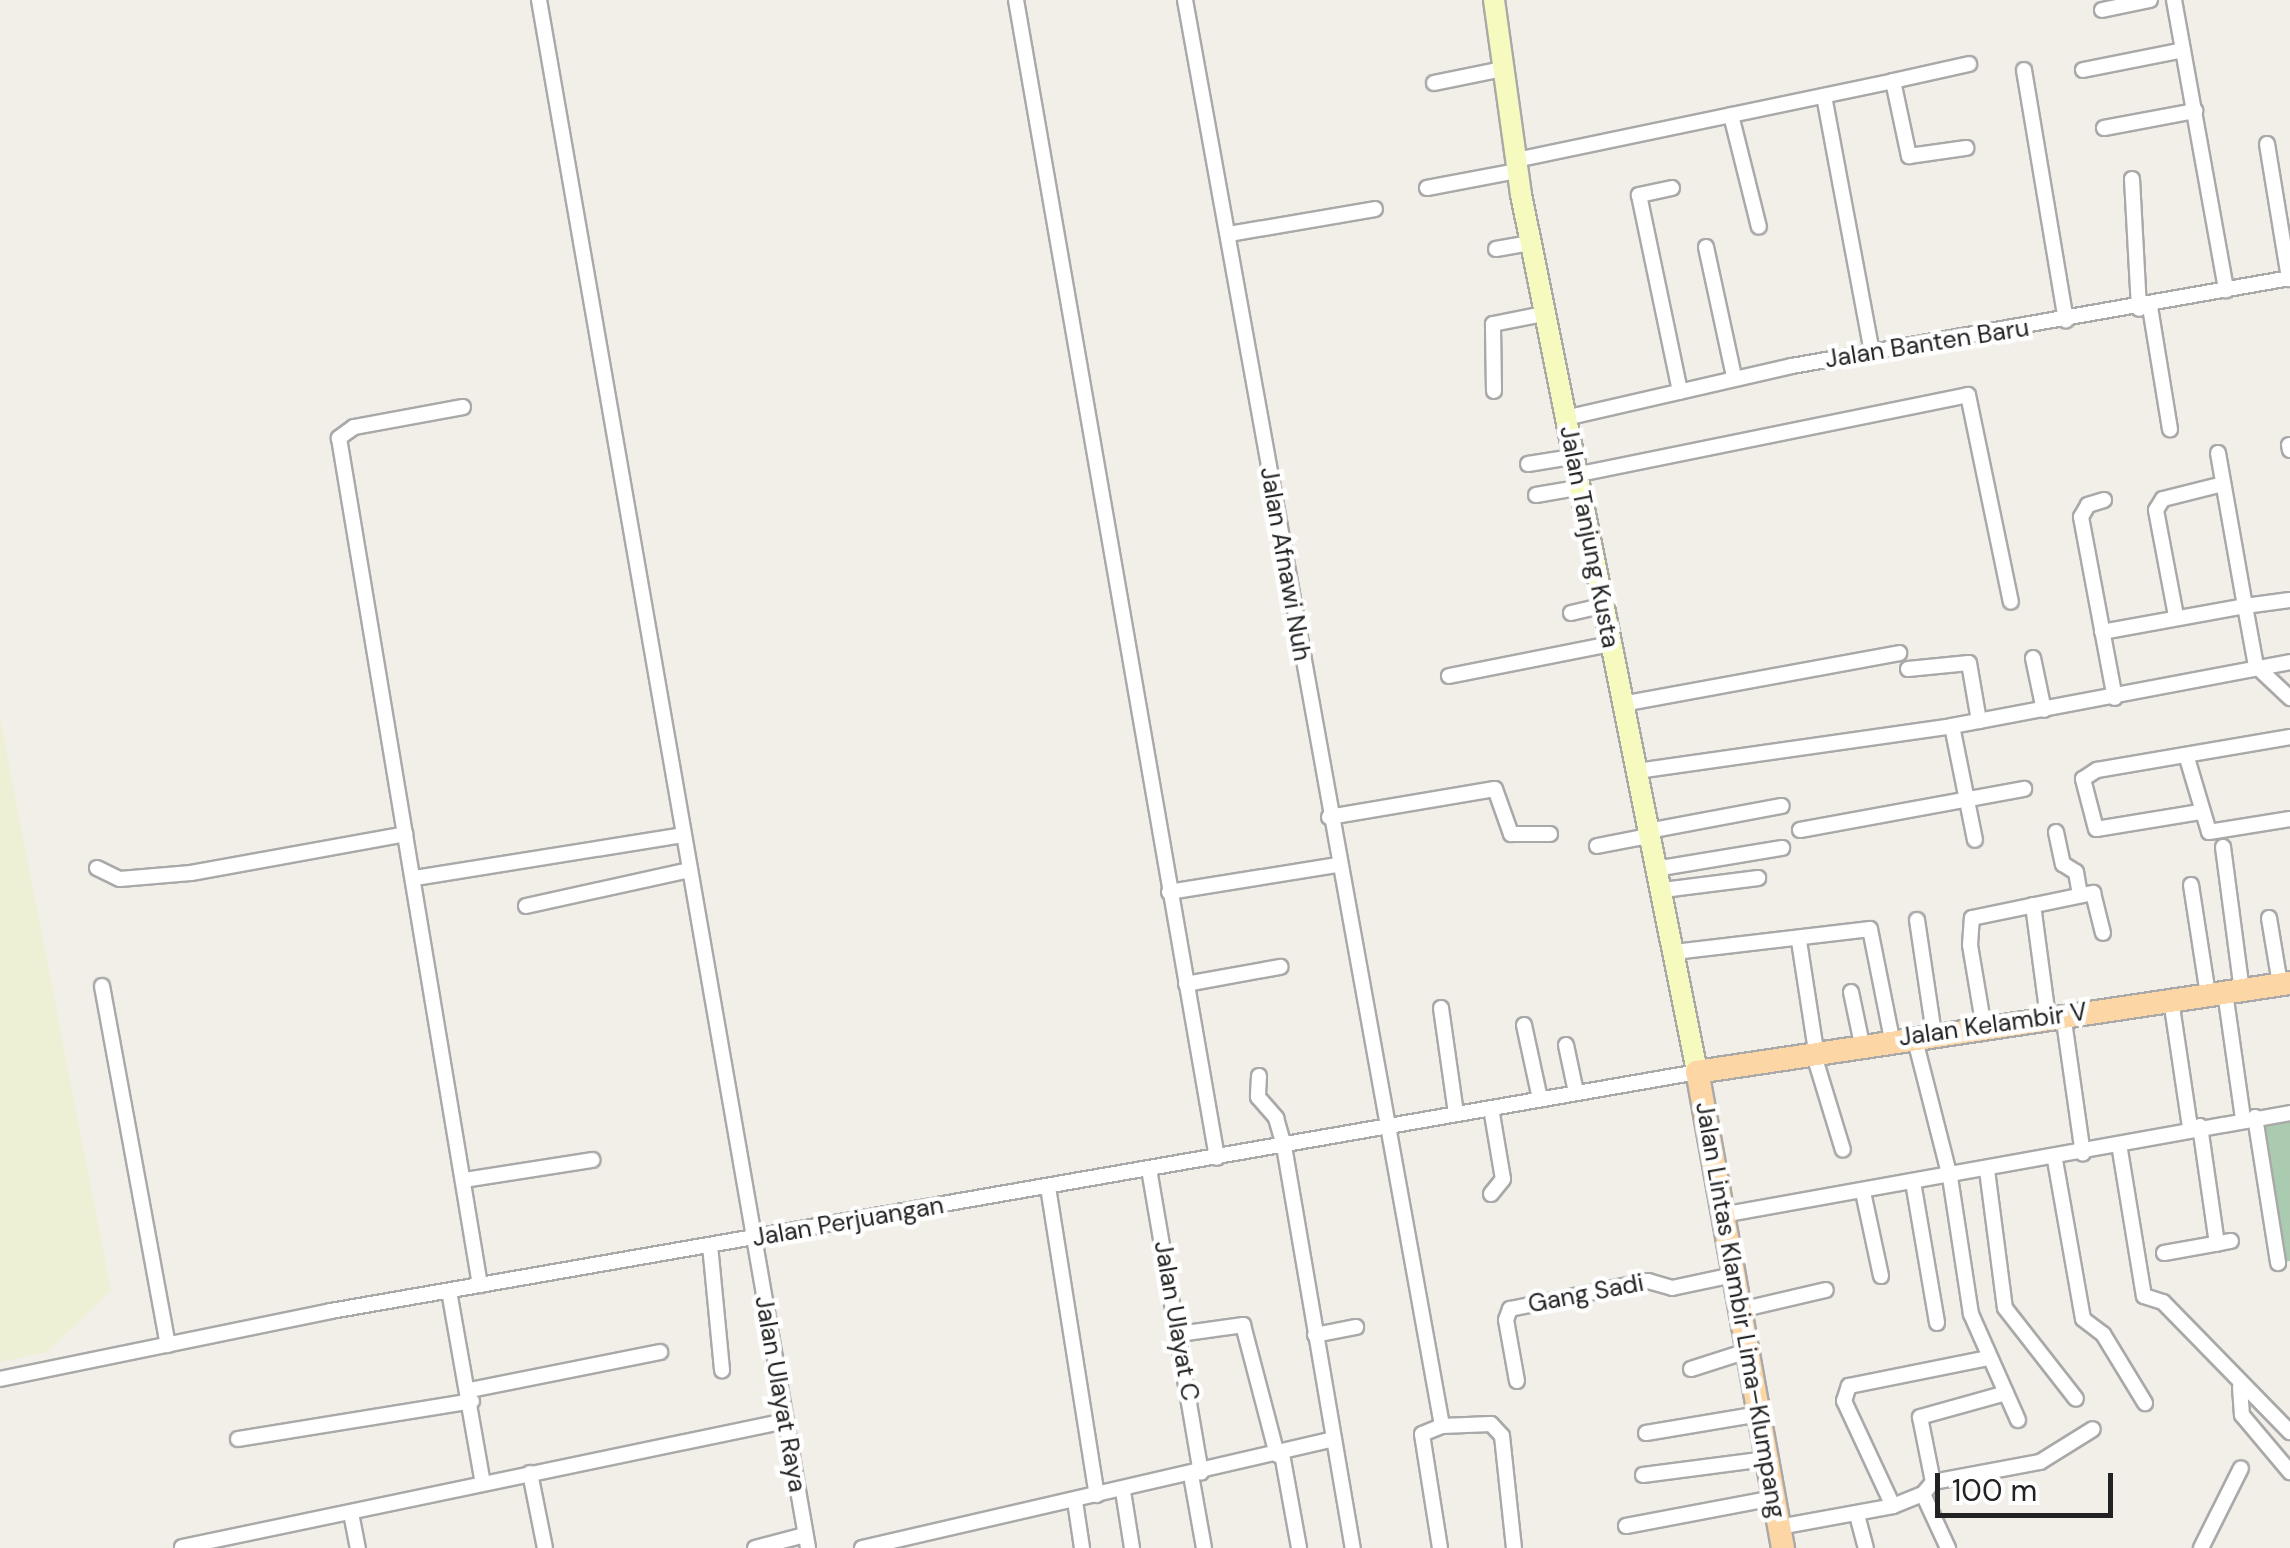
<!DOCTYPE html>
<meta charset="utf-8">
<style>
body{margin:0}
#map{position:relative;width:2290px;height:1548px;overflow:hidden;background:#f2efe9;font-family:"DM Sans",sans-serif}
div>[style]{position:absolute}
.farmland>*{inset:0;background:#eef0d5}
.cemetery>*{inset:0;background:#aacbaf}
.roads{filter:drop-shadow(2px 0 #a9a9a9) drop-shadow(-2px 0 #a9a9a9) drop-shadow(0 2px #a9a9a9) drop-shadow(0 -2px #a9a9a9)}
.street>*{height:14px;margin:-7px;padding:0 7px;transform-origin:7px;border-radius:7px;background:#fff}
.secondary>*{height:20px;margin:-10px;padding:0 10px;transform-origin:10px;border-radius:10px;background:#f7fabf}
.primary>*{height:22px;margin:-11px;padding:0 11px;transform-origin:11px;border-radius:11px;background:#fcd6a4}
span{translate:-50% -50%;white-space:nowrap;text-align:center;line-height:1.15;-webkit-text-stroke:9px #fff;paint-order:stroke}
.street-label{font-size:25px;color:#222}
.scale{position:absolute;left:1935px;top:1473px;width:178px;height:45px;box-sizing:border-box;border:5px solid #222;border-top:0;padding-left:12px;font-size:30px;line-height:35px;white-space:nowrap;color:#222;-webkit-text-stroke:8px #fff;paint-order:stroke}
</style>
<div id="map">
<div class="farmland">
<div style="clip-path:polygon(0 718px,111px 1291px,47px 1352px,0 1362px)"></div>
</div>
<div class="cemetery">
<div style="clip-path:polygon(2290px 1108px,2290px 1261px,2280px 1263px,2257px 1113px)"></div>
</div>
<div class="roads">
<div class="street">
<div style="left:539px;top:0;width:1571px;rotate:80.14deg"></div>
<div style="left:1016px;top:0;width:1175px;rotate:80.15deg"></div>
<div style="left:1185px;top:0;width:1449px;rotate:79.78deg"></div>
<div style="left:2174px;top:0;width:295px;rotate:79.8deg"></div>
<div style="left:2102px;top:10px;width:49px;rotate:-11.8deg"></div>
<div style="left:2024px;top:70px;width:254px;rotate:80.5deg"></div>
<div style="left:2083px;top:70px;width:102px;rotate:-11.3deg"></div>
<div style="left:1893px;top:81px;width:78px;rotate:-12.6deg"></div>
<div style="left:1434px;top:83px;width:70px;rotate:-11.5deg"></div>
<div style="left:1824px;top:96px;width:260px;rotate:79.4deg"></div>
<div style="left:1731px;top:115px;width:115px;rotate:76deg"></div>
<div style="left:2104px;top:128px;width:93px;rotate:-10.6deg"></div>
<div style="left:2267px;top:144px;width:137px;rotate:80.7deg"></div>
<div style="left:1516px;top:160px;width:385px;rotate:-11.8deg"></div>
<div style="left:1893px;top:81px;width:77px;rotate:78deg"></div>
<div style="left:1909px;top:156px;width:58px;rotate:-8deg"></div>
<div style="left:2132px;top:179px;width:130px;rotate:86.9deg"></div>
<div style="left:1427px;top:188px;width:92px;rotate:-10.7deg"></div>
<div style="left:1672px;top:188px;width:34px;rotate:168deg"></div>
<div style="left:1639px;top:195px;width:201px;rotate:78.2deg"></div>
<div style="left:1229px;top:234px;width:148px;rotate:-9.7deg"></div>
<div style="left:1706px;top:247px;width:133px;rotate:77.8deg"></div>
<div style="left:1496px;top:249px;width:36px;rotate:-10deg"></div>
<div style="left:2150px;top:307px;width:124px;rotate:80.7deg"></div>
<div style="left:1494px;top:391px;width:67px;rotate:-90.9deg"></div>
<div style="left:1493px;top:324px;width:52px;rotate:-11.1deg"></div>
<div style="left:463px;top:407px;width:111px;rotate:169.6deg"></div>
<div style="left:354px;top:427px;width:19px;rotate:144deg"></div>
<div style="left:339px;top:438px;width:859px;rotate:80.55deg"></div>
<div style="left:1565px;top:418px;width:233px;rotate:-12.9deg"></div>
<div style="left:1792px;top:366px;width:506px;rotate:-10.02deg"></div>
<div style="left:2289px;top:445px;width:5px;rotate:79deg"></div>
<div style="left:2218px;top:453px;width:155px;rotate:80deg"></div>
<div style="left:2245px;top:606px;width:45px;rotate:-7.6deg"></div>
<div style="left:1528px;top:464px;width:45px;rotate:-9deg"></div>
<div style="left:1575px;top:475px;width:401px;rotate:-11.5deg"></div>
<div style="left:1968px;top:395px;width:211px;rotate:78.3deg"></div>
<div style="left:1536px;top:495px;width:42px;rotate:-9.7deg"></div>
<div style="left:2104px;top:500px;width:17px;rotate:163deg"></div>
<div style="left:2088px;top:505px;width:14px;rotate:120deg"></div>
<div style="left:2081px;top:517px;width:184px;rotate:79.4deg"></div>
<div style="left:1571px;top:613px;width:32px;rotate:-13deg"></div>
<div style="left:2176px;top:616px;width:108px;rotate:-100.7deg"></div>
<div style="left:2156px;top:510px;width:13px;rotate:-58deg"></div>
<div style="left:2163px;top:499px;width:62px;rotate:-14deg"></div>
<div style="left:2102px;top:632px;width:145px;rotate:-10.3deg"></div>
<div style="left:2245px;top:606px;width:61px;rotate:79.6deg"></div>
<div style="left:2256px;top:666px;width:47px;rotate:43.3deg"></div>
<div style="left:2033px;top:658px;width:53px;rotate:78.1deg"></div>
<div style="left:1908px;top:669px;width:61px;rotate:-5.6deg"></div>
<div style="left:1969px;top:663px;width:59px;rotate:80.2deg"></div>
<div style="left:1449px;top:676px;width:164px;rotate:-11.2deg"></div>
<div style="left:1622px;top:704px;width:282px;rotate:-10.4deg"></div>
<div style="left:1952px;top:726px;width:116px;rotate:78.6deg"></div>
<div style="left:2187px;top:758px;width:77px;rotate:73.4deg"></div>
<div style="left:2209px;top:832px;width:82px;rotate:-9.1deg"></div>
<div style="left:1637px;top:771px;width:318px;rotate:-8.1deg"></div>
<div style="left:1952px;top:726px;width:344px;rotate:-10.7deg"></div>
<div style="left:2200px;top:812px;width:105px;rotate:170.7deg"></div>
<div style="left:2096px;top:829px;width:52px;rotate:-104.6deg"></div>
<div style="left:2083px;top:779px;width:17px;rotate:-33deg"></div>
<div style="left:2097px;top:770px;width:196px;rotate:-9.7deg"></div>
<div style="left:1329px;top:817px;width:168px;rotate:-9.6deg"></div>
<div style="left:1495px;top:789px;width:48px;rotate:70.4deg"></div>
<div style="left:1511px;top:834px;width:39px"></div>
<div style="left:1800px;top:830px;width:228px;rotate:-10.4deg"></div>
<div style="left:1648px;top:831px;width:136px;rotate:-10.6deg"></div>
<div style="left:2056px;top:832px;width:33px;rotate:78deg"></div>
<div style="left:2063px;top:864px;width:15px;rotate:32deg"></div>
<div style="left:2076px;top:872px;width:23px;rotate:80deg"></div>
<div style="left:1597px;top:846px;width:53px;rotate:-10.9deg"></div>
<div style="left:2223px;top:847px;width:145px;rotate:82.5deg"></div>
<div style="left:97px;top:868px;width:25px;rotate:26deg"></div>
<div style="left:120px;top:879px;width:71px;rotate:-4.8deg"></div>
<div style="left:191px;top:873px;width:218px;rotate:-10.3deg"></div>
<div style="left:1655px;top:869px;width:129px;rotate:-9.4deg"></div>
<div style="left:415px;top:878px;width:271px;rotate:-9.1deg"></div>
<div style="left:2191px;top:885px;width:111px;rotate:81.2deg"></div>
<div style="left:1663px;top:890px;width:96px;rotate:-7.2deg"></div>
<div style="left:1169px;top:892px;width:171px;rotate:-9.1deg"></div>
<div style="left:2033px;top:905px;width:113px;rotate:82.4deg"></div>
<div style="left:526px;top:906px;width:168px;rotate:-12.4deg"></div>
<div style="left:2269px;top:918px;width:67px;rotate:80.5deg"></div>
<div style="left:1917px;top:920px;width:115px;rotate:81.5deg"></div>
<div style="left:1799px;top:941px;width:111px;rotate:81.2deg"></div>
<div style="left:1675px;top:952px;width:196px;rotate:-6.7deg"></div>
<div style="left:1870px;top:929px;width:112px;rotate:78.7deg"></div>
<div style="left:1186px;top:984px;width:96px;rotate:-10.3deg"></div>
<div style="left:102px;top:986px;width:365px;rotate:79.6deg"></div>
<div style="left:1851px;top:992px;width:53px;rotate:78.1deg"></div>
<div style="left:2225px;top:992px;width:128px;rotate:81.9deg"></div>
<div style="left:2171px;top:1000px;width:128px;rotate:81.5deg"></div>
<div style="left:1441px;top:1008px;width:106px;rotate:81.9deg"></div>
<div style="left:2063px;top:1014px;width:141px;rotate:81.9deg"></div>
<div style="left:1524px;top:1025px;width:76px;rotate:77.8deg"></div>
<div style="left:1984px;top:1028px;width:84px;rotate:-99.6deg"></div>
<div style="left:1970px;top:945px;width:27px;rotate:-86deg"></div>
<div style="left:1972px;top:918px;width:124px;rotate:-11.7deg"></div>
<div style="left:2093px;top:893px;width:41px;rotate:76deg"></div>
<div style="left:1914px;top:1036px;width:146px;rotate:75.7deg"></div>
<div style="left:1950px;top:1177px;width:139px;rotate:81.3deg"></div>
<div style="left:1971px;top:1314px;width:116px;rotate:66.1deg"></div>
<div style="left:1566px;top:1045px;width:48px;rotate:78deg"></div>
<div style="left:1813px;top:1052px;width:102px;rotate:73deg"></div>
<div style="left:1259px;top:1076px;width:21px;rotate:93deg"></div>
<div style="left:1258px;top:1097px;width:28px;rotate:49deg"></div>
<div style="left:1276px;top:1118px;width:29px;rotate:74deg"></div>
<div style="left:1284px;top:1146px;width:408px;rotate:80.3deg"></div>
<div style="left:2255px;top:1117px;width:148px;rotate:81deg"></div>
<div style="left:2200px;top:1126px;width:119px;rotate:81.8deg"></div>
<div style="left:2119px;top:1144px;width:154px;rotate:80.7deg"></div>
<div style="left:2144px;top:1296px;width:20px;rotate:18deg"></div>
<div style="left:2163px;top:1302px;width:182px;rotate:45.7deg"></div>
<div style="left:2055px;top:1160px;width:161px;rotate:80deg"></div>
<div style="left:2083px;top:1319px;width:25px;rotate:37deg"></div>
<div style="left:2103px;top:1334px;width:81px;rotate:58.7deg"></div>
<div style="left:1149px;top:1169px;width:308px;rotate:80.3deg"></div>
<div style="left:1987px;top:1170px;width:139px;rotate:82.6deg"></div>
<div style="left:2005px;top:1308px;width:115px;rotate:52deg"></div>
<div style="left:464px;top:1180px;width:130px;rotate:-8.9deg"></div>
<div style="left:1913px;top:1182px;width:143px;rotate:80.3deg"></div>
<div style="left:1048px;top:1187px;width:312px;rotate:81deg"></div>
<div style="left:1863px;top:1192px;width:86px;rotate:77.9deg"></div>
<div style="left:1491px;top:1194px;width:19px;rotate:-51deg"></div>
<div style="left:1503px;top:1179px;width:72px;rotate:-99.6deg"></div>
<div style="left:1722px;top:1215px;width:577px;rotate:-10.18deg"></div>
<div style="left:710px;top:1245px;width:126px;rotate:84.5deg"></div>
<div style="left:2164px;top:1253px;width:68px;rotate:-10.2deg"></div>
<div style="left:449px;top:1291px;width:195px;rotate:80deg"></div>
<div style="left:1740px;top:1310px;width:88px;rotate:-13.1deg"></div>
<div style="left:1179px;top:1334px;width:65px;rotate:-8deg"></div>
<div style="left:1243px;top:1325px;width:134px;rotate:75.3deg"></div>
<div style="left:1315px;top:1335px;width:42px;rotate:-11deg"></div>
<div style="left:1691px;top:1369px;width:59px;rotate:-17.8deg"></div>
<div style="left:0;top:1379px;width:338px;rotate:-11.6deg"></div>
<div style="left:331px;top:1311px;width:1387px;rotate:-9.92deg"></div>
<div style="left:1517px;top:1381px;width:62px;rotate:-100.2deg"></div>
<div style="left:1506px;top:1320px;width:12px;rotate:-70deg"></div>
<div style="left:1510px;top:1309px;width:141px;rotate:-11.5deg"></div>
<div style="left:1648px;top:1281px;width:25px;rotate:16deg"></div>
<div style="left:1672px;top:1288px;width:62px;rotate:-12deg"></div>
<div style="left:2240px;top:1387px;width:28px;rotate:86deg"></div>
<div style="left:2242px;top:1415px;width:75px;rotate:49.9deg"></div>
<div style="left:470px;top:1390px;width:194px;rotate:-11.3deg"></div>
<div style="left:1646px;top:1433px;width:115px;rotate:-9.5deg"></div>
<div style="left:238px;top:1439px;width:237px;rotate:-9.2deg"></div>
<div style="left:1282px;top:1454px;width:96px;rotate:79.7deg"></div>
<div style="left:530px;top:1473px;width:76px;rotate:78.7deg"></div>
<div style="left:1191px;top:1475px;width:74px;rotate:79.9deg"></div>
<div style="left:1643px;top:1475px;width:125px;rotate:-7.4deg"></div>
<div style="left:1933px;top:1482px;width:66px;rotate:-101.3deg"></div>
<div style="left:1920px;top:1417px;width:89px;rotate:-15.6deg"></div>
<div style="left:1123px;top:1491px;width:58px;rotate:81deg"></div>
<div style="left:1923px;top:1494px;width:60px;rotate:65.2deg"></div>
<div style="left:1075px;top:1501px;width:48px;rotate:81.5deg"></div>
<div style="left:1893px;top:1506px;width:32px;rotate:-22deg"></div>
<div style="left:1923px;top:1494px;width:16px;rotate:-50deg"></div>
<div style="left:1933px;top:1482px;width:109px;rotate:-10.6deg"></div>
<div style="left:2040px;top:1462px;width:62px;rotate:-31.9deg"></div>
<div style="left:351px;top:1513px;width:36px;rotate:79deg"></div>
<div style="left:1857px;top:1515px;width:34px;rotate:75deg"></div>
<div style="left:1626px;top:1526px;width:151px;rotate:-10.7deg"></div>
<div style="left:1779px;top:1527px;width:116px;rotate:-10.4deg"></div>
<div style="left:1893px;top:1506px;width:116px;rotate:-115deg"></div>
<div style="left:1844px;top:1401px;width:16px;rotate:-72deg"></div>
<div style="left:1849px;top:1386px;width:142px;rotate:-11.4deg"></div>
<div style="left:182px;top:1547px;width:616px;rotate:-11.8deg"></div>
<div style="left:755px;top:1548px;width:52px;rotate:-14.6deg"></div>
<div style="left:862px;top:1548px;width:484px;rotate:-13deg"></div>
<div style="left:1440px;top:1548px;width:115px;rotate:-99deg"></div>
<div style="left:1422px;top:1434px;width:22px;rotate:-22deg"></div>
<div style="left:1442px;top:1426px;width:49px;rotate:-2.3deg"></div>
<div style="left:1491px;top:1424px;width:16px;rotate:47deg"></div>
<div style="left:1502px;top:1436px;width:113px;rotate:83.9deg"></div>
<div style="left:2201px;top:1548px;width:89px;rotate:-63.4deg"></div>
</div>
<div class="secondary">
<div style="left:1494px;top:0;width:196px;rotate:82.1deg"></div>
<div style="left:1521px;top:194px;width:895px;rotate:78.66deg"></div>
</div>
<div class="primary">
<div style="left:1783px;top:1548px;width:484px;rotate:-100.2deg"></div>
<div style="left:1697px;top:1072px;width:600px;rotate:-8.54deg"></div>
</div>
</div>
<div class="street-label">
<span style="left:1927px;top:344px;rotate:-9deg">Jalan Banten Baru</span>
<span style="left:1589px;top:537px;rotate:79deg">Jalan Tanjung Kusta</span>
<span style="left:1285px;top:564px;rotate:80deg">Jalan Afnawi Nuh</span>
<span style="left:1993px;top:1025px;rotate:-8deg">Jalan Kelambir V</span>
<span style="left:848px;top:1222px;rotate:-10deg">Jalan Perjuangan</span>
<span style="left:1586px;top:1294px;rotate:-11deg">Gang Sadi</span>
<span style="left:1740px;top:1310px;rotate:80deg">Jalan Lintas Klambir Lima–Klumpang</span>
<span style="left:1176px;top:1321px;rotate:80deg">Jalan Ulayat C</span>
<span style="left:780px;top:1394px;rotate:80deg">Jalan Ulayat Raya</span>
</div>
<div class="scale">100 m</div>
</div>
